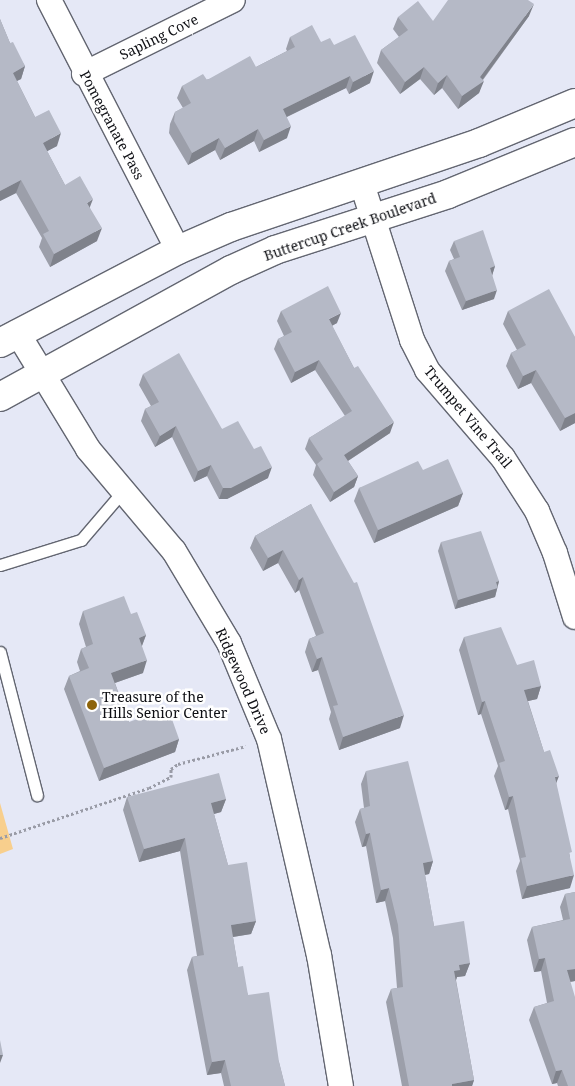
<!DOCTYPE html>
<style>
body{margin:0}
#map{position:relative;width:575px;height:1086px;overflow:hidden;background:#e5e8f6;font-family:"Noto Serif",serif}
div>[style]{position:absolute}
.green>*{inset:0;background:#f8cf8d}
.path>*{height:3px;margin-top:-1.5px;transform-origin:0;background:repeating-linear-gradient(90deg,#999ba6 0 2.5px,transparent 0 5px)}
.roads{filter:drop-shadow(1px 0 #636671) drop-shadow(-1px 0 #636671) drop-shadow(0 1px #636671) drop-shadow(0 -1px #636671)}
.lane>*{height:11px;margin:-5.5px;padding:0 5.5px;transform-origin:5.5px;border-radius:5.5px;background:#fff}
.street>*{height:24px;margin:-12px;padding:0 12px;transform-origin:12px;border-radius:12px;background:#fff}
.secondary>*{height:28px;margin:-14px;padding:0 14px;transform-origin:14px;border-radius:14px;background:#fff}
.wall>*{inset:0;background:#9c9faa}
.shaded-wall>*{inset:0;background:#7f828b}
.building>*{inset:0;background:#b5b9c6}
.dots>*{width:14px;height:14px;translate:-50% -50%;box-sizing:border-box;border:2px solid #fff;border-radius:50%}
span{translate:-50% -50%;white-space:nowrap;text-align:center;line-height:1.15;-webkit-text-stroke:5px #fff;paint-order:stroke}
.street-label{font-size:14px;color:#0e0f14}
.poi-label{font-size:14px;color:#0e0f14}
.left{translate:0 -50%;text-align:left}
</style>
<div id="map">
<div class="green">
<div style="clip-path:polygon(0 803px,13px 849px,0 854px)"></div>
</div>
<div class="path">
<div style="left:0;top:838px;width:157px;rotate:-18.6deg"></div>
<div style="left:149px;top:788px;width:25px;rotate:-27deg"></div>
<div style="left:171px;top:777px;width:8px;rotate:-90deg"></div>
<div style="left:171px;top:769px;width:9px;rotate:-36deg"></div>
<div style="left:178px;top:764px;width:70px;rotate:-14.8deg"></div>
</div>
<div class="roads">
<div class="lane">
<div style="left:0;top:565px;width:85px;rotate:-17.2deg"></div>
<div style="left:81px;top:540px;width:65px;rotate:-49.4deg"></div>
<div style="left:0;top:652px;width:148px;rotate:75.5deg"></div>
</div>
<div class="street">
<div style="left:49px;top:0;width:281px;rotate:62.7deg"></div>
<div style="left:84px;top:74px;width:166px;rotate:-26.4deg"></div>
<div style="left:362px;top:184px;width:164px;rotate:72.2deg"></div>
<div style="left:412px;top:340px;width:34px;rotate:63deg"></div>
<div style="left:427px;top:370px;width:116px;rotate:49.2deg"></div>
<div style="left:503px;top:458px;width:63px;rotate:57.3deg"></div>
<div style="left:537px;top:511px;width:46px;rotate:66.8deg"></div>
<div style="left:555px;top:553px;width:67px;rotate:72.6deg"></div>
<div style="left:17px;top:332px;width:137px;rotate:58.7deg"></div>
<div style="left:88px;top:449px;width:133px;rotate:49.9deg"></div>
<div style="left:174px;top:551px;width:107px;rotate:59.1deg"></div>
<div style="left:229px;top:643px;width:104px;rotate:67.4deg"></div>
<div style="left:269px;top:739px;width:222px;rotate:77deg"></div>
<div style="left:319px;top:955px;width:133px;rotate:80.5deg"></div>
</div>
<div class="secondary">
<div style="left:0;top:343px;width:201px;rotate:-27.6deg"></div>
<div style="left:178px;top:250px;width:58px;rotate:-23.5deg"></div>
<div style="left:231px;top:227px;width:262px;rotate:-18.7deg"></div>
<div style="left:479px;top:143px;width:104px;rotate:-22.6deg"></div>
<div style="left:0;top:397px;width:264px;rotate:-28.8deg"></div>
<div style="left:231px;top:270px;width:48px;rotate:-24.4deg"></div>
<div style="left:275px;top:250px;width:182px;rotate:-17.9deg"></div>
<div style="left:448px;top:194px;width:137px;rotate:-22.3deg"></div>
</div>
</div>
<div class="wall">
<div style="clip-path:polygon(529px 16px,483px 80px,479px 93px,458px 109px,442px 88px,434px 95px,420px 79px,400px 94px,377px 63px,381px 50px,399px 37px,393px 29px,398px 17px,433px 21px)"></div>
<div style="clip-path:polygon(0 19px,10px 43px,25px 66px,21px 79px,17px 81px,35px 117px,57px 146px,47px 151px,65px 185px,90px 208px,97px 241px,50px 267px,39px 247px,42px 238px,16px 193px,0 201px)"></div>
<div style="clip-path:polygon(290px 37px,321px 42px,334px 45px,370px 83px,349px 94px,346px 88px,287px 117px,287px 138px,259px 152px,254px 141px,220px 160px,215px 150px,188px 165px,169px 133px,170px 124px,175px 112px,183px 108px,177px 98px,182px 86px,256px 67px,287px 51px,286px 49px)"></div>
<div style="clip-path:polygon(454px 241px,495px 266px,492px 275px,494px 299px,462px 310px,445px 271px,449px 261px,454px 259px,450px 250px)"></div>
<div style="clip-path:polygon(281px 311px,337px 323px,332px 326px,354px 368px,390px 433px,348px 461px,358px 476px,354px 487px,330px 502px,313px 475px,316px 465px,305px 449px,309px 438px,345px 416px,315px 370px,291px 383px,274px 349px,278px 339px,284px 336px,277px 321px)"></div>
<div style="clip-path:polygon(508px 311px,575px 337px,575px 423px,560px 431px,531px 383px,518px 389px,506px 366px,511px 353px,517px 350px,503px 324px)"></div>
<div style="clip-path:polygon(143px 374px,222px 429px,268px 478px,227px 499px,219px 499px,207px 476px,194px 482px,172px 437px,155px 447px,141px 421px,145px 409px,151px 406px,139px 385px)"></div>
<div style="clip-path:polygon(423px 470px,463px 493px,458px 506px,374px 543px,354px 501px,359px 488px)"></div>
<div style="clip-path:polygon(311px 504px,400px 728px,339px 750px,329px 719px,331px 712px,318px 670px,312px 672px,305px 652px,309px 639px,316px 636px,299px 590px,295px 593px,278px 563px,263px 571px,250px 548px,255px 536px)"></div>
<div style="clip-path:polygon(441px 542px,499px 581px,495px 597px,455px 609px,438px 551px)"></div>
<div style="clip-path:polygon(83px 611px,131px 614px,146px 635px,142px 646px,143px 673px,115px 683px,129px 722px,179px 739px,175px 752px,99px 781px,64px 689px,69px 676px,80px 671px,77px 662px,81px 649px,86px 647px,79px 624px)"></div>
<div style="clip-path:polygon(464px 637px,517px 665px,541px 686px,537px 699px,528px 701px,544px 752px,556px 783px,570px 857px,570px 888px,522px 899px,516px 871px,520px 861px,508px 809px,505px 810px,494px 776px,498px 766px,481px 714px,478px 715px,459px 650px)"></div>
<div style="clip-path:polygon(366px 771px,433px 861px,429px 874px,425px 875px,434px 926px,470px 963px,465px 976px,457px 977px,456px 980px,474px 1080px,472px 1086px,402px 1086px,386px 1002px,391px 989px,397px 988px,393px 938px,385px 901px,376px 903px,366px 846px,362px 847px,355px 822px,360px 809px,364px 808px,361px 784px)"></div>
<div style="clip-path:polygon(127px 797px,226px 799px,221px 812px,214px 814px,228px 865px,256px 921px,251px 934px,233px 937px,238px 967px,248px 995px,279px 1062px,285px 1086px,224px 1086px,221px 1073px,207px 1075px,187px 970px,192px 957px,197px 956px,180px 851px,139px 862px,123px 810px)"></div>
<div style="clip-path:polygon(575px 892px,575px 981px,570px 982px,575px 1086px,558px 1086px,557px 1083px,552px 1084px,529px 1020px,534px 1007px,547px 1003px,541px 971px,534px 972px,527px 940px,532px 927px,563px 920px,560px 907px,565px 894px)"></div>
</div>
<div class="shaded-wall">
<div style="clip-path:polygon(534px 4px,529px 16px,480px 83px,484px 81px,479px 93px,458px 109px,462px 96px,480px 77px)"></div>
<div style="clip-path:polygon(25px 66px,21px 79px,8px 85px,13px 73px)"></div>
<div style="clip-path:polygon(424px 67px,420px 79px,400px 94px,405px 82px)"></div>
<div style="clip-path:polygon(374px 71px,370px 83px,349px 94px,353px 82px)"></div>
<div style="clip-path:polygon(447px 75px,442px 88px,434px 95px,438px 83px)"></div>
<div style="clip-path:polygon(350px 76px,346px 88px,278px 121px,283px 109px)"></div>
<div style="clip-path:polygon(291px 126px,287px 138px,259px 152px,264px 140px)"></div>
<div style="clip-path:polygon(258px 129px,254px 141px,220px 160px,225px 148px)"></div>
<div style="clip-path:polygon(61px 133px,57px 146px,38px 156px,43px 143px)"></div>
<div style="clip-path:polygon(219px 138px,215px 150px,188px 165px,192px 153px)"></div>
<div style="clip-path:polygon(21px 180px,16px 193px,0 201px,0 191px)"></div>
<div style="clip-path:polygon(93px 199px,88px 212px,87px 203px)"></div>
<div style="clip-path:polygon(102px 228px,97px 241px,50px 267px,54px 254px)"></div>
<div style="clip-path:polygon(495px 266px,492px 276px,490px 268px)"></div>
<div style="clip-path:polygon(497px 290px,494px 299px,462px 310px,466px 301px)"></div>
<div style="clip-path:polygon(341px 313px,337px 323px,325px 329px,329px 319px)"></div>
<div style="clip-path:polygon(319px 360px,315px 370px,291px 383px,295px 372px)"></div>
<div style="clip-path:polygon(536px 370px,531px 383px,518px 389px,523px 376px)"></div>
<div style="clip-path:polygon(575px 413px,575px 423px,560px 431px,565px 418px)"></div>
<div style="clip-path:polygon(394px 422px,390px 433px,340px 466px,344px 455px)"></div>
<div style="clip-path:polygon(176px 426px,172px 437px,155px 447px,160px 436px)"></div>
<div style="clip-path:polygon(211px 465px,207px 476px,194px 482px,198px 471px)"></div>
<div style="clip-path:polygon(272px 467px,268px 478px,227px 499px,219px 499px,223px 488px)"></div>
<div style="clip-path:polygon(358px 476px,354px 487px,330px 502px,334px 492px)"></div>
<div style="clip-path:polygon(463px 493px,458px 506px,374px 543px,378px 530px)"></div>
<div style="clip-path:polygon(283px 550px,278px 563px,263px 571px,268px 558px)"></div>
<div style="clip-path:polygon(303px 577px,299px 590px,295px 593px,299px 580px)"></div>
<div style="clip-path:polygon(499px 581px,495px 597px,455px 609px,458px 600px)"></div>
<div style="clip-path:polygon(146px 635px,141px 648px,139px 638px)"></div>
<div style="clip-path:polygon(322px 657px,318px 670px,312px 672px,317px 659px)"></div>
<div style="clip-path:polygon(147px 660px,143px 673px,106px 686px,111px 673px)"></div>
<div style="clip-path:polygon(541px 686px,537px 699px,519px 703px,524px 690px)"></div>
<div style="clip-path:polygon(485px 701px,481px 714px,478px 715px,482px 702px)"></div>
<div style="clip-path:polygon(404px 715px,400px 728px,339px 750px,343px 737px)"></div>
<div style="clip-path:polygon(179px 739px,175px 752px,99px 781px,104px 768px)"></div>
<div style="clip-path:polygon(559px 776px,554px 789px,555px 777px)"></div>
<div style="clip-path:polygon(513px 796px,508px 809px,505px 810px,509px 797px)"></div>
<div style="clip-path:polygon(226px 799px,221px 812px,206px 816px,211px 803px)"></div>
<div style="clip-path:polygon(370px 833px,366px 846px,362px 847px,366px 834px)"></div>
<div style="clip-path:polygon(185px 838px,180px 851px,139px 862px,144px 849px)"></div>
<div style="clip-path:polygon(433px 861px,429px 874px,418px 876px,423px 863px)"></div>
<div style="clip-path:polygon(574px 875px,570px 888px,522px 899px,527px 886px)"></div>
<div style="clip-path:polygon(389px 888px,385px 901px,376px 903px,381px 890px)"></div>
<div style="clip-path:polygon(256px 921px,251px 934px,226px 938px,231px 925px)"></div>
<div style="clip-path:polygon(545px 958px,541px 971px,534px 972px,539px 959px)"></div>
<div style="clip-path:polygon(470px 963px,465px 976px,457px 977px,455px 983px,454px 971px,459px 965px)"></div>
<div style="clip-path:polygon(575px 969px,575px 981px,562px 983px,567px 970px)"></div>
<div style="clip-path:polygon(0 1055px,3px 1055px,0 1063px)"></div>
<div style="clip-path:polygon(225px 1060px,221px 1073px,207px 1075px,212px 1062px)"></div>
<div style="clip-path:polygon(562px 1070px,557px 1083px,552px 1084px,556px 1071px)"></div>
<div style="clip-path:polygon(474px 1080px,472px 1086px,451px 1086px,452px 1084px)"></div>
</div>
<div class="building">
<div style="clip-path:polygon(448px 0,528px 0,534px 4px,480px 77px,484px 81px,462px 96px,447px 75px,438px 83px,424px 67px,405px 82px,381px 50px,408px 30px,398px 17px,418px 1px,433px 21px)"></div>
<div style="clip-path:polygon(0 19px,10px 43px,13px 42px,25px 66px,13px 73px,35px 117px,49px 110px,61px 133px,43px 143px,65px 185px,80px 176px,93px 199px,87px 203px,102px 228px,54px 254px,43px 234px,49px 231px,21px 180px,0 191px)"></div>
<div style="clip-path:polygon(312px 25px,321px 42px,330px 38px,334px 45px,355px 35px,374px 71px,353px 82px,350px 76px,283px 109px,291px 126px,264px 140px,258px 129px,225px 148px,219px 138px,192px 153px,174px 121px,175px 112px,191px 103px,182px 86px,203px 74px,207px 80px,250px 56px,256px 67px,295px 47px,290px 37px)"></div>
<div style="clip-path:polygon(483px 230px,495px 266px,490px 268px,497px 290px,466px 301px,449px 261px,460px 257px,454px 241px)"></div>
<div style="clip-path:polygon(328px 286px,341px 313px,329px 319px,354px 368px,358px 366px,394px 422px,344px 455px,358px 476px,334px 492px,317px 464px,323px 459px,309px 438px,352px 411px,319px 360px,295px 372px,278px 339px,292px 332px,281px 311px)"></div>
<div style="clip-path:polygon(549px 289px,575px 337px,575px 413px,565px 418px,536px 370px,523px 376px,511px 353px,526px 345px,508px 311px)"></div>
<div style="clip-path:polygon(179px 353px,222px 429px,238px 421px,254px 449px,261px 446px,272px 467px,231px 488px,223px 488px,211px 465px,198px 471px,176px 426px,160px 436px,145px 409px,159px 402px,143px 374px)"></div>
<div style="clip-path:polygon(448px 459px,463px 493px,378px 530px,359px 488px,418px 461px,423px 470px)"></div>
<div style="clip-path:polygon(311px 504px,354px 583px,357px 582px,404px 715px,343px 737px,333px 706px,338px 705px,322px 657px,317px 659px,309px 639px,324px 633px,303px 577px,299px 580px,283px 550px,268px 558px,255px 536px)"></div>
<div style="clip-path:polygon(481px 531px,499px 581px,496px 582px,498px 588px,458px 600px,441px 542px)"></div>
<div style="clip-path:polygon(124px 596px,131px 614px,137px 612px,146px 635px,139px 638px,147px 660px,111px 673px,129px 722px,168px 708px,179px 739px,104px 768px,69px 676px,89px 668px,81px 649px,93px 644px,83px 611px)"></div>
<div style="clip-path:polygon(501px 627px,517px 665px,534px 660px,541px 686px,524px 690px,544px 752px,550px 750px,559px 776px,555px 777px,572px 852px,569px 853px,574px 875px,527px 886px,521px 858px,526px 857px,513px 796px,509px 797px,499px 763px,505px 761px,485px 701px,482px 702px,464px 637px)"></div>
<div style="clip-path:polygon(408px 761px,433px 861px,423px 863px,434px 926px,464px 921px,470px 963px,459px 965px,460px 970px,454px 971px,474px 1080px,452px 1084px,452px 1086px,409px 1086px,391px 989px,403px 987px,398px 925px,389px 888px,381px 890px,370px 833px,366px 834px,360px 809px,370px 806px,366px 771px)"></div>
<div style="clip-path:polygon(219px 773px,226px 799px,211px 803px,228px 865px,247px 862px,256px 921px,231px 925px,238px 967px,243px 966px,248px 995px,269px 992px,279px 1062px,285px 1086px,231px 1086px,225px 1060px,212px 1062px,192px 957px,204px 955px,185px 838px,144px 849px,127px 797px)"></div>
<div style="clip-path:polygon(575px 892px,575px 969px,567px 970px,575px 997px,575px 1086px,568px 1086px,562px 1070px,556px 1071px,534px 1007px,554px 1001px,545px 958px,539px 959px,532px 927px,570px 919px,565px 894px)"></div>
<div style="clip-path:polygon(0 1040px,3px 1055px,0 1055px)"></div>
</div>
<div class="dots">
<div style="left:92px;top:705px;background:#8e640a"></div>
</div>
<div class="street-label">
<span style="left:159px;top:37px;rotate:-26deg">Sapling Cove</span>
<span style="left:112px;top:125px;rotate:62deg">Pomegranate Pass</span>
<span style="left:350px;top:227px;rotate:-19deg">Buttercup Creek Boulevard</span>
<span style="left:468px;top:417px;rotate:50deg">Trumpet Vine Trail</span>
<span style="left:243px;top:681px;rotate:66deg">Ridgewood Drive</span>
</div>
<div class="poi-label">
<span class="left" style="left:102px;top:705px">Treasure of the<br>Hills Senior Center</span>
</div>
</div>
